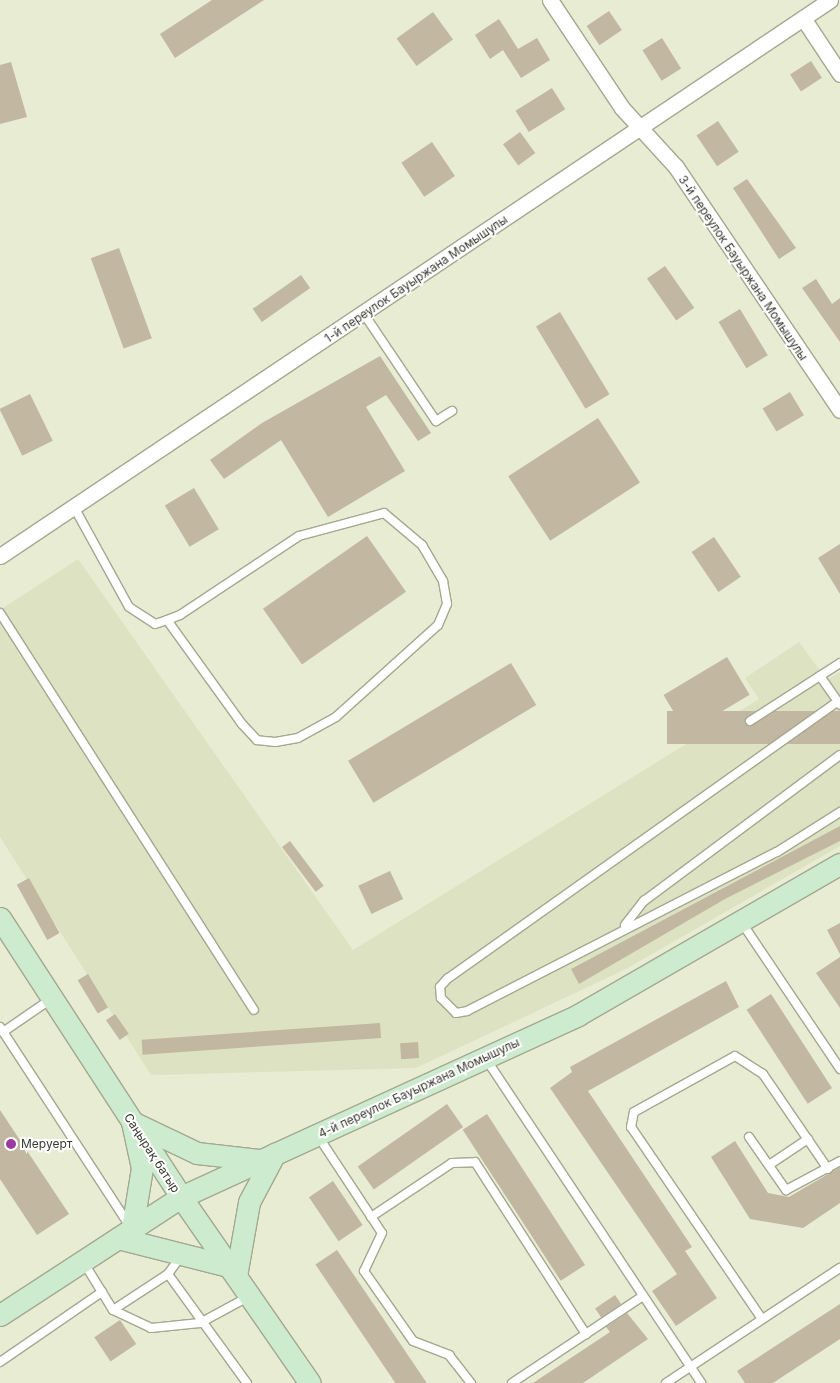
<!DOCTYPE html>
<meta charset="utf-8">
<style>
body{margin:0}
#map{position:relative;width:840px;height:1383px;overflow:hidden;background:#e8ecd3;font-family:Inter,sans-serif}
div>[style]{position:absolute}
.built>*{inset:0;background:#dde3c2}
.building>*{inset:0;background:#c2b7a0;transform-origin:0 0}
.roads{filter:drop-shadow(1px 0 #a4a890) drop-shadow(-1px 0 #a4a890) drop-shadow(0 1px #a4a890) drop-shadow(0 -1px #a4a890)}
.lane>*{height:8px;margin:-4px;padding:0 4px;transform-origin:4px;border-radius:4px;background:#fff}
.street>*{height:15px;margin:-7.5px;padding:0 7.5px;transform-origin:7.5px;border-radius:7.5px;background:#fff}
.secondary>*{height:21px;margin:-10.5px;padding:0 10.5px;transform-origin:10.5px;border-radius:10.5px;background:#cdeccf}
.dots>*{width:14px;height:14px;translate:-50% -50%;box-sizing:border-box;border:2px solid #fff;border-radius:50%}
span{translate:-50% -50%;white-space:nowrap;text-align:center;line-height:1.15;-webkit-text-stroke:4px #fff;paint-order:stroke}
.street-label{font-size:12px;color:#393b31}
.poi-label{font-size:12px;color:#393b31}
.left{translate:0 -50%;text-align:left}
</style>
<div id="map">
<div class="built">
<div style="clip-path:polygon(78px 559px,353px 950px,759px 699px,745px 678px,799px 642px,827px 680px,840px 672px,840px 846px,626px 969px,416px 1068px,151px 1075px,0 837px,0 610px)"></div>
</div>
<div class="building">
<div style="clip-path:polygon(212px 0,264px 0,175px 58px,160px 34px)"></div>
<div style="left:609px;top:11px;width:23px;height:27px;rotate:56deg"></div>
<div style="left:433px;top:12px;width:34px;height:45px;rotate:54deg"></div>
<div style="clip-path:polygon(499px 19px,518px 49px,537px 38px,550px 60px,521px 78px,503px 50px,490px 59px,475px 35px)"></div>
<div style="left:662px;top:38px;width:36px;height:23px;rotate:58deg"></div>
<div style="left:811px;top:61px;width:20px;height:25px;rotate:57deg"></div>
<div style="clip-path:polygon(11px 62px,27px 117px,0 124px,0 65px)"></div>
<div style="left:552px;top:88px;width:25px;height:43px;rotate:58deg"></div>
<div style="left:718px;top:121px;width:37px;height:26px;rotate:56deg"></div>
<div style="left:520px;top:132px;width:26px;height:21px;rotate:54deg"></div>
<div style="left:432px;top:142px;width:41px;height:37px;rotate:56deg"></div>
<div style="clip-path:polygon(747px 179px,796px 248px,779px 259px,733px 188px)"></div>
<div style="left:119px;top:248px;width:96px;height:30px;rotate:70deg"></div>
<div style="left:665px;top:266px;width:51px;height:22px;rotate:55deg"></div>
<div style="left:301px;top:275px;width:16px;height:59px;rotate:55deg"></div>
<div style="clip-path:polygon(816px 279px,832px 304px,840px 298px,840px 342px,802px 288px)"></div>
<div style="left:740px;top:309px;width:54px;height:25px;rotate:59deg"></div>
<div style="left:560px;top:312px;width:96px;height:28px;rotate:59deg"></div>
<div style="clip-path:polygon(380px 356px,431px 433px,418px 441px,386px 395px,366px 407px,405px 471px,328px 517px,281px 440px,224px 479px,210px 460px,262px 423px)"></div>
<div style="left:790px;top:392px;width:27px;height:32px;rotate:59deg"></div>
<div style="left:30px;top:394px;width:52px;height:34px;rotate:64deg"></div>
<div style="left:598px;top:418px;width:77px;height:107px;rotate:57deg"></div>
<div style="left:194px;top:488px;width:48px;height:34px;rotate:59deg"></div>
<div style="left:367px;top:536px;width:68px;height:127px;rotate:55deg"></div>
<div style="left:714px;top:537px;width:48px;height:27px;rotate:56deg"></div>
<div style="clip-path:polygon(840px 544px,840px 594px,818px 558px)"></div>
<div style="left:727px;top:657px;width:44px;height:74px;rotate:59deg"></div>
<div style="left:511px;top:663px;width:49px;height:190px;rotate:59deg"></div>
<div style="left:840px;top:711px;width:33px;height:173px;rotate:90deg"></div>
<div style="clip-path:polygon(840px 826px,840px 841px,725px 899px,579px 984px,571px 969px)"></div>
<div style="left:290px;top:841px;width:56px;height:10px;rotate:53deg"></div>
<div style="left:390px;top:871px;width:31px;height:35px;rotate:65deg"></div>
<div style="left:29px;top:878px;width:63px;height:14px;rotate:61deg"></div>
<div style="clip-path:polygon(840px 923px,840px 954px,827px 930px)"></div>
<div style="clip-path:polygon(840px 957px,840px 1008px,816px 973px)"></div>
<div style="left:88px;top:974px;width:39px;height:12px;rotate:59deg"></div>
<div style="clip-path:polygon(726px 981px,739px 1007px,588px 1091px,692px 1247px,685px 1251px,717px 1298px,676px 1326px,652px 1291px,677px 1274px,550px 1088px,572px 1072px,570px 1067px)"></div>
<div style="left:771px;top:994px;width:112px;height:29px;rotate:57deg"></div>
<div style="left:115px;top:1014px;width:24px;height:11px;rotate:55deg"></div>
<div style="left:380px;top:1023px;width:15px;height:239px;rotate:86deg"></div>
<div style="left:418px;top:1042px;width:16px;height:18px;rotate:86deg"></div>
<div style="left:447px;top:1104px;width:28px;height:109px;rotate:55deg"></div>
<div style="clip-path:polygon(0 1110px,69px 1214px,37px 1235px,0 1179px)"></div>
<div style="left:487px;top:1114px;width:180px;height:29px;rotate:57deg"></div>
<div style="clip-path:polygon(735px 1141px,768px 1193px,789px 1197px,840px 1167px,840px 1203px,803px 1228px,750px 1219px,711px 1157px)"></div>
<div style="left:333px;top:1181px;width:53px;height:29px;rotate:56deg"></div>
<div style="left:337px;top:1250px;width:161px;height:26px;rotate:56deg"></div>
<div style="left:615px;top:1295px;width:11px;height:24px;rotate:56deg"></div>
<div style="clip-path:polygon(840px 1304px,840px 1339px,773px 1383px,745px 1383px,737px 1371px)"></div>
<div style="clip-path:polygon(627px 1313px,648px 1339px,583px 1383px,533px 1383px,610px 1332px,606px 1327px)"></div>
<div style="left:120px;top:1320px;width:29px;height:31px;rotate:56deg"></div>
</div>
<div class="roads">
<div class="lane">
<div style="left:364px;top:314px;width:129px;rotate:56.1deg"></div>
<div style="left:436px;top:421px;width:19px;rotate:-32deg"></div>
<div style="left:74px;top:507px;width:114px;rotate:61.2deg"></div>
<div style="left:129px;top:607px;width:31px;rotate:33deg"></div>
<div style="left:155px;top:624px;width:13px;rotate:-18deg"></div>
<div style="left:167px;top:620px;width:14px;rotate:-21deg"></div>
<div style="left:180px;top:615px;width:143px;rotate:-33.6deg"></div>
<div style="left:299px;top:536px;width:88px;rotate:-15.1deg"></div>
<div style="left:384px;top:513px;width:50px;rotate:40.1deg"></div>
<div style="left:422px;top:545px;width:42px;rotate:59.7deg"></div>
<div style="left:443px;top:581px;width:23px;rotate:80deg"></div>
<div style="left:447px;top:604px;width:23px;rotate:113deg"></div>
<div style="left:438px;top:625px;width:137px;rotate:138deg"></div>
<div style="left:336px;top:717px;width:43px;rotate:151.1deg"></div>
<div style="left:298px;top:738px;width:23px;rotate:170deg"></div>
<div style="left:275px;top:742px;width:18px;rotate:-174deg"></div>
<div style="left:257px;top:740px;width:22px;rotate:-133deg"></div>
<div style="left:242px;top:724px;width:128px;rotate:-125.8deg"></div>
<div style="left:0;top:613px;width:471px;rotate:57.4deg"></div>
<div style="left:820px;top:676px;width:35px;rotate:55deg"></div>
<div style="left:837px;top:702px;width:477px;rotate:144.6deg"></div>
<div style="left:448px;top:978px;width:12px;rotate:132deg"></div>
<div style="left:440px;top:987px;width:11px;rotate:85deg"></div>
<div style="left:441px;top:998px;width:21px;rotate:45deg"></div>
<div style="left:456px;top:1013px;width:11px;rotate:-10deg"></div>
<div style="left:467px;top:1011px;width:348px;rotate:-27.2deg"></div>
<div style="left:777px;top:852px;width:75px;rotate:-32.4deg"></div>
<div style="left:750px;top:721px;width:107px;rotate:-32.8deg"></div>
<div style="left:742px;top:923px;width:176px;rotate:56.1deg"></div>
<div style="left:625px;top:925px;width:31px;rotate:-52deg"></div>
<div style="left:644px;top:901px;width:244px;rotate:-36.7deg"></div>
<div style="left:0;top:1027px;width:236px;rotate:56.9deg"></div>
<div style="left:3px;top:1032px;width:58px;rotate:-34.5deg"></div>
<div style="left:486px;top:1059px;width:389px;rotate:56.4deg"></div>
<div style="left:318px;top:1136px;width:116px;rotate:56.6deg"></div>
<div style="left:382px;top:1233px;width:42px;rotate:115.3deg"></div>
<div style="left:364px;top:1271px;width:85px;rotate:55deg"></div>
<div style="left:413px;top:1341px;width:39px;rotate:21deg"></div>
<div style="left:449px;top:1355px;width:36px;rotate:52deg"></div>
<div style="left:749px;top:1137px;width:65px;rotate:55.1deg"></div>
<div style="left:786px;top:1190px;width:61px;rotate:-28.2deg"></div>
<div style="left:769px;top:1165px;width:47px;rotate:-33.7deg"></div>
<div style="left:371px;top:1217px;width:97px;rotate:-33.7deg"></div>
<div style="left:452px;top:1163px;width:23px;rotate:-2deg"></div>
<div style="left:475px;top:1162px;width:205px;rotate:57.2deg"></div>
<div style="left:84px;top:1263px;width:55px;rotate:58.3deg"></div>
<div style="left:113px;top:1310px;width:42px;rotate:25.3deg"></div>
<div style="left:151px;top:1328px;width:49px;rotate:-5.8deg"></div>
<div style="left:200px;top:1323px;width:55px;rotate:-28.4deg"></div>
<div style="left:168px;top:1274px;width:135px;rotate:54.1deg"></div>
<div style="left:113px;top:1310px;width:66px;rotate:-33.2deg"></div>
<div style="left:168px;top:1274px;width:22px;rotate:-54deg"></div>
<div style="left:762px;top:1319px;width:232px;rotate:-124.3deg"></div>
<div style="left:631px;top:1127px;width:15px;rotate:-79deg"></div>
<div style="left:634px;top:1112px;width:115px;rotate:-29deg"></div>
<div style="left:735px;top:1056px;width:33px;rotate:33deg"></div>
<div style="left:763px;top:1074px;width:115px;rotate:55.6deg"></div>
<div style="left:0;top:1362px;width:124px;rotate:-34.5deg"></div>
<div style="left:512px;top:1383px;width:157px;rotate:-33.6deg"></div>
<div style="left:666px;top:1383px;width:209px;rotate:-33.5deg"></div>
</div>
<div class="street">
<div style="left:550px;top:0;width:130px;rotate:56.3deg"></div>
<div style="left:622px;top:108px;width:80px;rotate:47.5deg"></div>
<div style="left:676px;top:167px;width:293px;rotate:56deg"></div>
<div style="left:803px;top:18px;width:67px;rotate:56.5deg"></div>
<div style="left:0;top:556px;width:999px;rotate:-33.82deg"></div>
</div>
<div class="secondary">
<div style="left:0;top:918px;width:333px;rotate:57deg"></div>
<div style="left:181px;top:1197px;width:226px;rotate:55.3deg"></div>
<div style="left:132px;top:1229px;width:62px;rotate:-80.7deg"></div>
<div style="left:142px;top:1168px;width:47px;rotate:-102.3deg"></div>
<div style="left:132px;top:1122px;width:72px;rotate:25.5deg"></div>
<div style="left:197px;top:1153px;width:62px;rotate:6.4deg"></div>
<div style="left:118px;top:1238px;width:114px;rotate:14.2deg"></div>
<div style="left:236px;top:1276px;width:75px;rotate:-80deg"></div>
<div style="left:249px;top:1202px;width:55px;rotate:-62deg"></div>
<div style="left:0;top:1315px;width:216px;rotate:-33.1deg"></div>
<div style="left:181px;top:1197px;width:437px;rotate:-24.6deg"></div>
<div style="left:578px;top:1015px;width:302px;rotate:-30deg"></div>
</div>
</div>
<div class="dots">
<div style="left:11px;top:1144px;background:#9b39a0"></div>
</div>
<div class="street-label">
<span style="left:743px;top:268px;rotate:56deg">3-й переулок Бауыржана Момышулы</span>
<span style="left:416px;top:279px;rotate:-34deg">1-й переулок Бауыржана Момышулы</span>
<span style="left:419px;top:1088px;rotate:-25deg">4-й переулок Бауыржана Момышулы</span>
<span style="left:152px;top:1153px;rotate:57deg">Саңырақ батыр</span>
</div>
<div class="poi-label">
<span class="left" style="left:21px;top:1144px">Меруерт</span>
</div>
</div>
